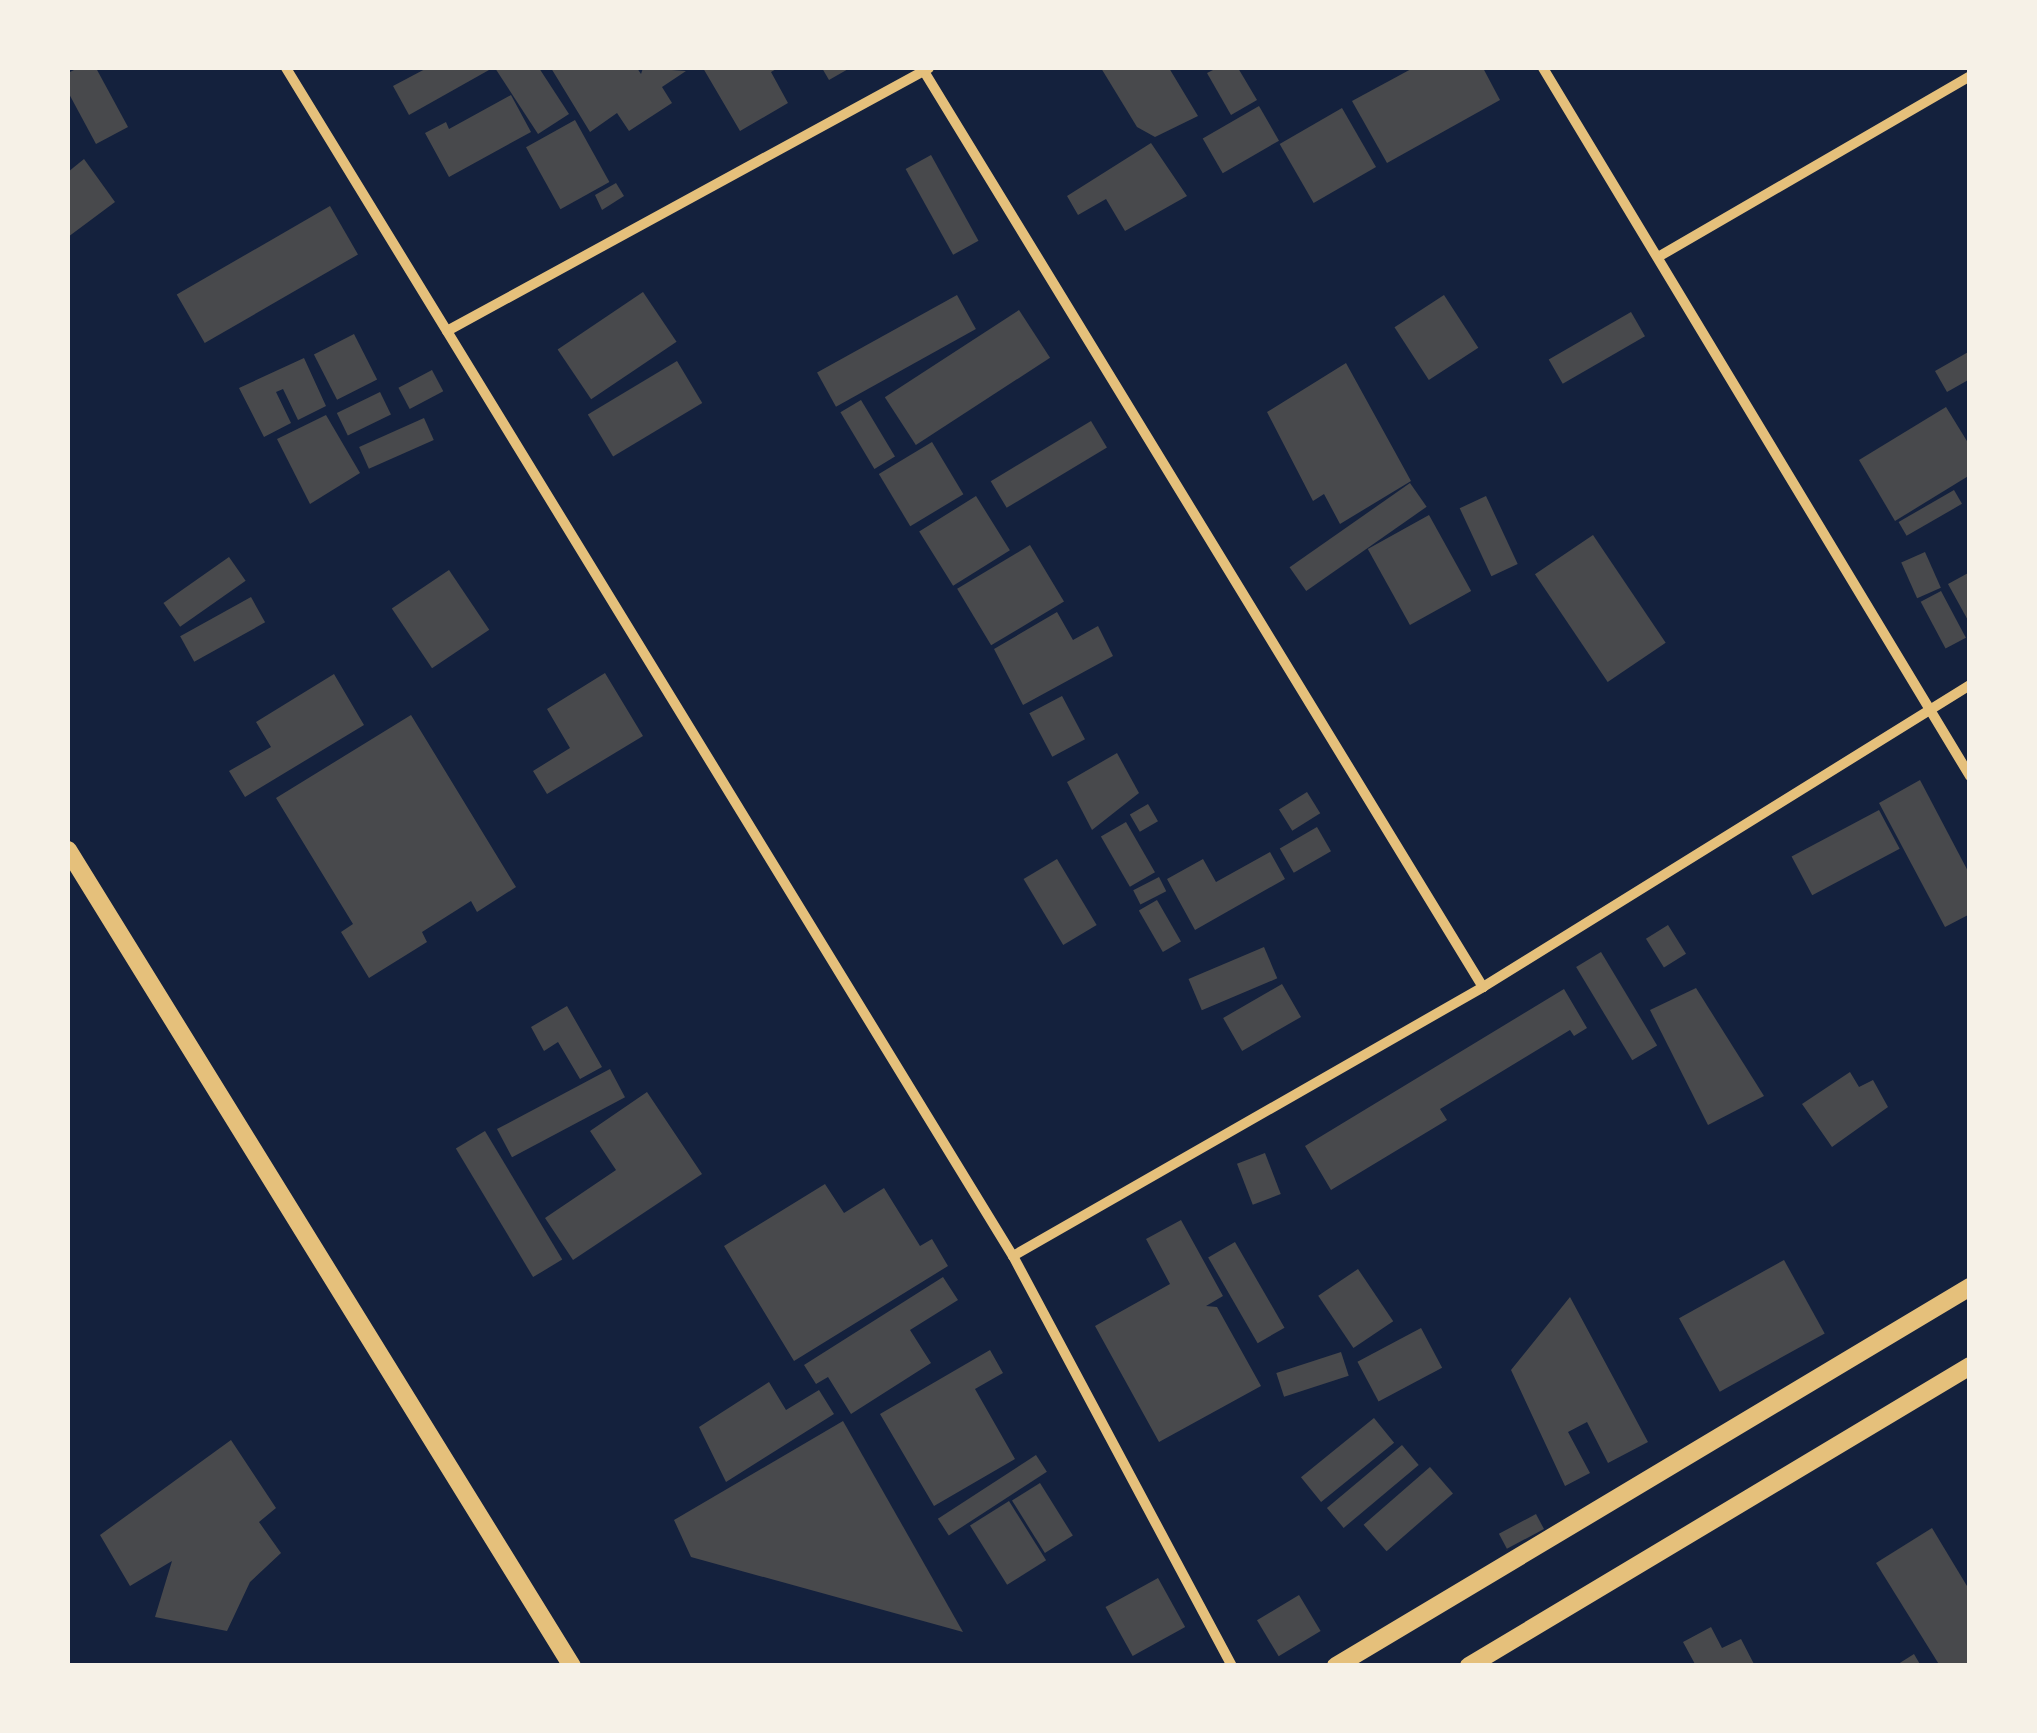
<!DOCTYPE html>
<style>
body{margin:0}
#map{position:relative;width:2037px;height:1733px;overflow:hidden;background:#14213d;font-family:"Roboto Serif",serif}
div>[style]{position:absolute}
.building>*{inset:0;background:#48494c;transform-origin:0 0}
.minor>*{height:10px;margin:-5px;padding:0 5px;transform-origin:5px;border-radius:5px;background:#e5c07b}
.tertiary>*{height:18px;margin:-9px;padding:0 9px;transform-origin:9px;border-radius:9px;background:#e5c07b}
span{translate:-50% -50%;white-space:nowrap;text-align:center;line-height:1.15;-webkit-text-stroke:10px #f6f1e7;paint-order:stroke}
.frame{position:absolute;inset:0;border:70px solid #f6f1e7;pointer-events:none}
</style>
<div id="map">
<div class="building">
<div style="clip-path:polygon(78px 68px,96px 68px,128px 127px,96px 144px,68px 92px,68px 73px)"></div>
<div style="clip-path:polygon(427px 68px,488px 68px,489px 70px,409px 115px,393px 86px)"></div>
<div style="clip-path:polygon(495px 68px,539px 68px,569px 114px,538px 134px)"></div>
<div style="clip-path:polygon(551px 68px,637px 68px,641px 74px,643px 68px,686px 71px,662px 87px,672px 103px,629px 131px,617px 113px,590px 132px)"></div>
<div style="clip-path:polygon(703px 68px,778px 68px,771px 72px,788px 103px,740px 131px)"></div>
<div style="clip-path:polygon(822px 68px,850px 68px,829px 80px)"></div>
<div style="clip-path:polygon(1101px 68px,1169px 68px,1198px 116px,1155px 137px,1137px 127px)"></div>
<div style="clip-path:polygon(1217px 68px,1238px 68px,1257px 100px,1231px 115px,1207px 73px)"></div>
<div style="clip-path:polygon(1413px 68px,1483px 68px,1500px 100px,1387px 163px,1352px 101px)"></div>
<div style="clip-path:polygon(511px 95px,531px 132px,449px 177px,425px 133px,446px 122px,449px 129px)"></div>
<div style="left:1259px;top:106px;width:40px;height:65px;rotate:60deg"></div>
<div style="left:1342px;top:108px;width:68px;height:72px;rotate:60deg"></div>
<div style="left:575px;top:120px;width:71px;height:56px;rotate:61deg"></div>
<div style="clip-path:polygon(1151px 143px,1187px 196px,1125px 231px,1106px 199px,1078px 215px,1067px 196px)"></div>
<div style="left:931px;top:155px;width:98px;height:29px;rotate:61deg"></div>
<div style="clip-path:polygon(84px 159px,115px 202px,68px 237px,68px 172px)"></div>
<div style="clip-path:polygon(616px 183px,624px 196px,602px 210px,595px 195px)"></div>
<div style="left:330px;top:206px;width:56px;height:177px;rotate:60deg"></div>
<div style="left:643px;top:292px;width:60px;height:103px;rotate:56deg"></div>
<div style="left:957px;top:295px;width:39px;height:160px;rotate:61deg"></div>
<div style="left:1444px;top:295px;width:63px;height:59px;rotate:57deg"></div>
<div style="left:1019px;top:310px;width:57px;height:160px;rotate:57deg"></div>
<div style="left:1631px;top:312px;width:28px;height:95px;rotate:60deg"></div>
<div style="left:354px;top:334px;width:51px;height:45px;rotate:63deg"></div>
<div style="clip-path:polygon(1970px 351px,1970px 379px,1947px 392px,1935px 371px)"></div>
<div style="clip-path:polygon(304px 358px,326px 406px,298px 420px,283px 389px,276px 392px,291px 423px,264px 437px,239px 388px)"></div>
<div style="left:677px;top:361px;width:49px;height:104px;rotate:59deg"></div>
<div style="clip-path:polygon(1346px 363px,1411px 481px,1340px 524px,1324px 494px,1313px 501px,1267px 412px)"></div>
<div style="left:432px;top:370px;width:24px;height:38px;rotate:62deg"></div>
<div style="left:380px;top:392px;width:25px;height:48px;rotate:64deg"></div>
<div style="left:861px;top:400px;width:66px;height:24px;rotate:59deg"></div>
<div style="clip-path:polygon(1946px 407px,1970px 446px,1970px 475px,1895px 521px,1859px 460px)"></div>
<div style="clip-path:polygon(326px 415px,360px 473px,310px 504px,277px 439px)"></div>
<div style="left:424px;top:418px;width:24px;height:71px;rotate:66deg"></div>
<div style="left:1091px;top:421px;width:31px;height:117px;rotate:59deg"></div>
<div style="left:932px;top:442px;width:61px;height:62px;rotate:59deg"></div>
<div style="left:1410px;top:483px;width:29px;height:147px;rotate:55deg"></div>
<div style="left:1954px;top:490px;width:16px;height:64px;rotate:60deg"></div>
<div style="left:976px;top:496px;width:64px;height:67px;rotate:58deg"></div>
<div style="left:1486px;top:496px;width:75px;height:29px;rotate:65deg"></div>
<div style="left:1429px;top:515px;width:87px;height:70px;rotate:61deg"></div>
<div style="left:1593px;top:535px;width:130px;height:70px;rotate:56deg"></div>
<div style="left:1030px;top:545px;width:66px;height:85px;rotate:59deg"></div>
<div style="left:1925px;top:552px;width:39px;height:26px;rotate:66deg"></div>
<div style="left:229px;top:557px;width:29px;height:80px;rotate:55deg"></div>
<div style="left:449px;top:570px;width:72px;height:69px;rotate:56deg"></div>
<div style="clip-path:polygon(1970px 572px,1970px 624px,1948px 584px)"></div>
<div style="left:1941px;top:591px;width:53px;height:23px;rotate:62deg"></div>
<div style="left:251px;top:597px;width:29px;height:81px;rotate:61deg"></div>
<div style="clip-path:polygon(1057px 612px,1073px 640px,1098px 626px,1113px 656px,1023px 705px,994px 649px)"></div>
<div style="clip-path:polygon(605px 673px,643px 736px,547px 794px,533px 771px,570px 748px,547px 709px)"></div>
<div style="clip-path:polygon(334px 674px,364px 725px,245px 797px,229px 771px,271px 747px,256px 722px)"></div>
<div style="left:1062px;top:696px;width:49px;height:37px;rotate:62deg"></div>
<div style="clip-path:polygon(411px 715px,516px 887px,477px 912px,471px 901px,422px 932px,427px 942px,369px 978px,341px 932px,353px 924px,276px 798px)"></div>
<div style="clip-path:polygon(1117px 753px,1139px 793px,1092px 830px,1067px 782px)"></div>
<div style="clip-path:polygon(1920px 780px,1970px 875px,1970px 914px,1945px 927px,1879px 803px)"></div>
<div style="left:1307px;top:792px;width:25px;height:33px;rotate:58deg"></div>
<div style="left:1148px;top:804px;width:20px;height:21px;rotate:60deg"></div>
<div style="left:1879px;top:810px;width:44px;height:99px;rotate:62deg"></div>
<div style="left:1126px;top:822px;width:58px;height:29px;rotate:60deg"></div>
<div style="left:1317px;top:827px;width:28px;height:43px;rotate:60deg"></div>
<div style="clip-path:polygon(1270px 852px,1285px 879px,1195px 930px,1167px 879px,1203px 859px,1216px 882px)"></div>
<div style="left:1057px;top:859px;width:77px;height:39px;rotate:59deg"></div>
<div style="left:1159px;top:877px;width:16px;height:29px;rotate:63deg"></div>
<div style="left:1157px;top:900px;width:48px;height:21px;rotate:60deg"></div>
<div style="left:1668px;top:925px;width:34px;height:26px;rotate:58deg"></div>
<div style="left:1264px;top:947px;width:34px;height:82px;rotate:67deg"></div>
<div style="left:1601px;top:952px;width:109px;height:29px;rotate:59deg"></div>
<div style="left:1282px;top:984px;width:38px;height:68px;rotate:60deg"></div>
<div style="clip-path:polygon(1696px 988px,1764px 1096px,1708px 1125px,1650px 1010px)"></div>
<div style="clip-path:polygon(1564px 989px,1587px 1028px,1574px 1036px,1570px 1030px,1440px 1109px,1447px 1120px,1331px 1190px,1305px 1146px)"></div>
<div style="clip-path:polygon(567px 1006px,602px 1067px,580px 1079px,558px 1042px,544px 1051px,531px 1027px)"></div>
<div style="left:610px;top:1069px;width:32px;height:128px;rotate:62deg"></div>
<div style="clip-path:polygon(1850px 1072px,1859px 1087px,1873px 1080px,1888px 1107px,1832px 1147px,1802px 1104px)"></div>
<div style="clip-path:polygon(647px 1092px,702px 1174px,573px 1260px,545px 1218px,616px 1170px,590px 1131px)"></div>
<div style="left:485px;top:1131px;width:150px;height:34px;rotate:59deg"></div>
<div style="left:1265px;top:1153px;width:44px;height:30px;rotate:69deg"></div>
<div style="clip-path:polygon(825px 1184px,844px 1213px,884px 1188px,920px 1246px,932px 1239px,948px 1266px,794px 1361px,724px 1246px)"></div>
<div style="clip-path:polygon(1181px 1220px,1223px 1296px,1206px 1306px,1217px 1307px,1261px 1386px,1159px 1442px,1095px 1326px,1170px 1284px,1146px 1239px)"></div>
<div style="left:1235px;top:1242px;width:99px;height:31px;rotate:60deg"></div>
<div style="left:1784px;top:1260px;width:84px;height:120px;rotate:61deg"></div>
<div style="left:1358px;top:1269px;width:63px;height:48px;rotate:56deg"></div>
<div style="clip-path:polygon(943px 1277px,958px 1300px,910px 1330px,931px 1363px,851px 1414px,828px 1377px,816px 1384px,804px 1365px)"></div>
<div style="clip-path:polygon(1570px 1297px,1648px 1442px,1608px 1463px,1587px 1422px,1568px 1432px,1590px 1473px,1565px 1486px,1511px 1370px)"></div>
<div style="left:1421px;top:1328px;width:45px;height:72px;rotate:62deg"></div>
<div style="clip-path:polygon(990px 1350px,1003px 1373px,975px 1389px,1015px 1459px,934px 1506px,880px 1414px)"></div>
<div style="left:1341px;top:1352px;width:25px;height:68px;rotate:72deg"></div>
<div style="clip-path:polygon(769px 1382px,786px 1410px,819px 1390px,834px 1414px,726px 1482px,699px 1427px)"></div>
<div style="left:1374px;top:1418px;width:32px;height:94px;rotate:51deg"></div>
<div style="clip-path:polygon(843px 1421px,963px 1632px,691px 1557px,674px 1520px)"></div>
<div style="clip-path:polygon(231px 1440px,276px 1508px,259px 1522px,281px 1553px,250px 1582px,227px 1631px,155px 1617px,172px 1561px,130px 1586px,100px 1535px)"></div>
<div style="left:1402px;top:1445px;width:26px;height:98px;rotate:50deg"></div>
<div style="left:1036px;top:1455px;width:20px;height:117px;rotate:57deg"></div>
<div style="left:1430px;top:1467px;width:35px;height:88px;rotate:49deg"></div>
<div style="left:1040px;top:1483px;width:62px;height:33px;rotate:58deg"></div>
<div style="left:1009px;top:1501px;width:70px;height:46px;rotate:58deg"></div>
<div style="left:1536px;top:1514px;width:17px;height:42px;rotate:62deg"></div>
<div style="clip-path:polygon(1932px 1528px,1970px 1591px,1970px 1666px,1940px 1666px,1876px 1563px)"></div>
<div style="left:1158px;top:1578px;width:56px;height:60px;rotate:61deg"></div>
<div style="left:1299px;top:1595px;width:42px;height:49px;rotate:59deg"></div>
<div style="clip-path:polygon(1711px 1627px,1722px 1648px,1741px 1639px,1755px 1666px,1696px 1666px,1683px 1642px)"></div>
<div style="clip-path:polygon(1914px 1654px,1921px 1666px,1895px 1666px)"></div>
</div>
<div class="minor">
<div style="left:286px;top:68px;width:1393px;rotate:58.54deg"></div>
<div style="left:1013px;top:1256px;width:465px;rotate:61.9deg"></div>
<div style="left:922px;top:68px;width:1077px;rotate:58.6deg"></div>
<div style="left:1543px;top:68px;width:827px;rotate:58.91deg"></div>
<div style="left:1658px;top:257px;width:361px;rotate:-30.1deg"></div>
<div style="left:447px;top:331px;width:549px;rotate:-28.62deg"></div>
<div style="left:1013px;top:1256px;width:542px;rotate:-29.78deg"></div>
<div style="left:1483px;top:987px;width:573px;rotate:-31.8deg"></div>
</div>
<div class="tertiary">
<div style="left:68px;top:850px;width:959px;rotate:58.3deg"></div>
<div style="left:1336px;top:1666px;width:739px;rotate:-30.87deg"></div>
<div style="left:1469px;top:1666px;width:584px;rotate:-30.91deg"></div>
</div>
<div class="frame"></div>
</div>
